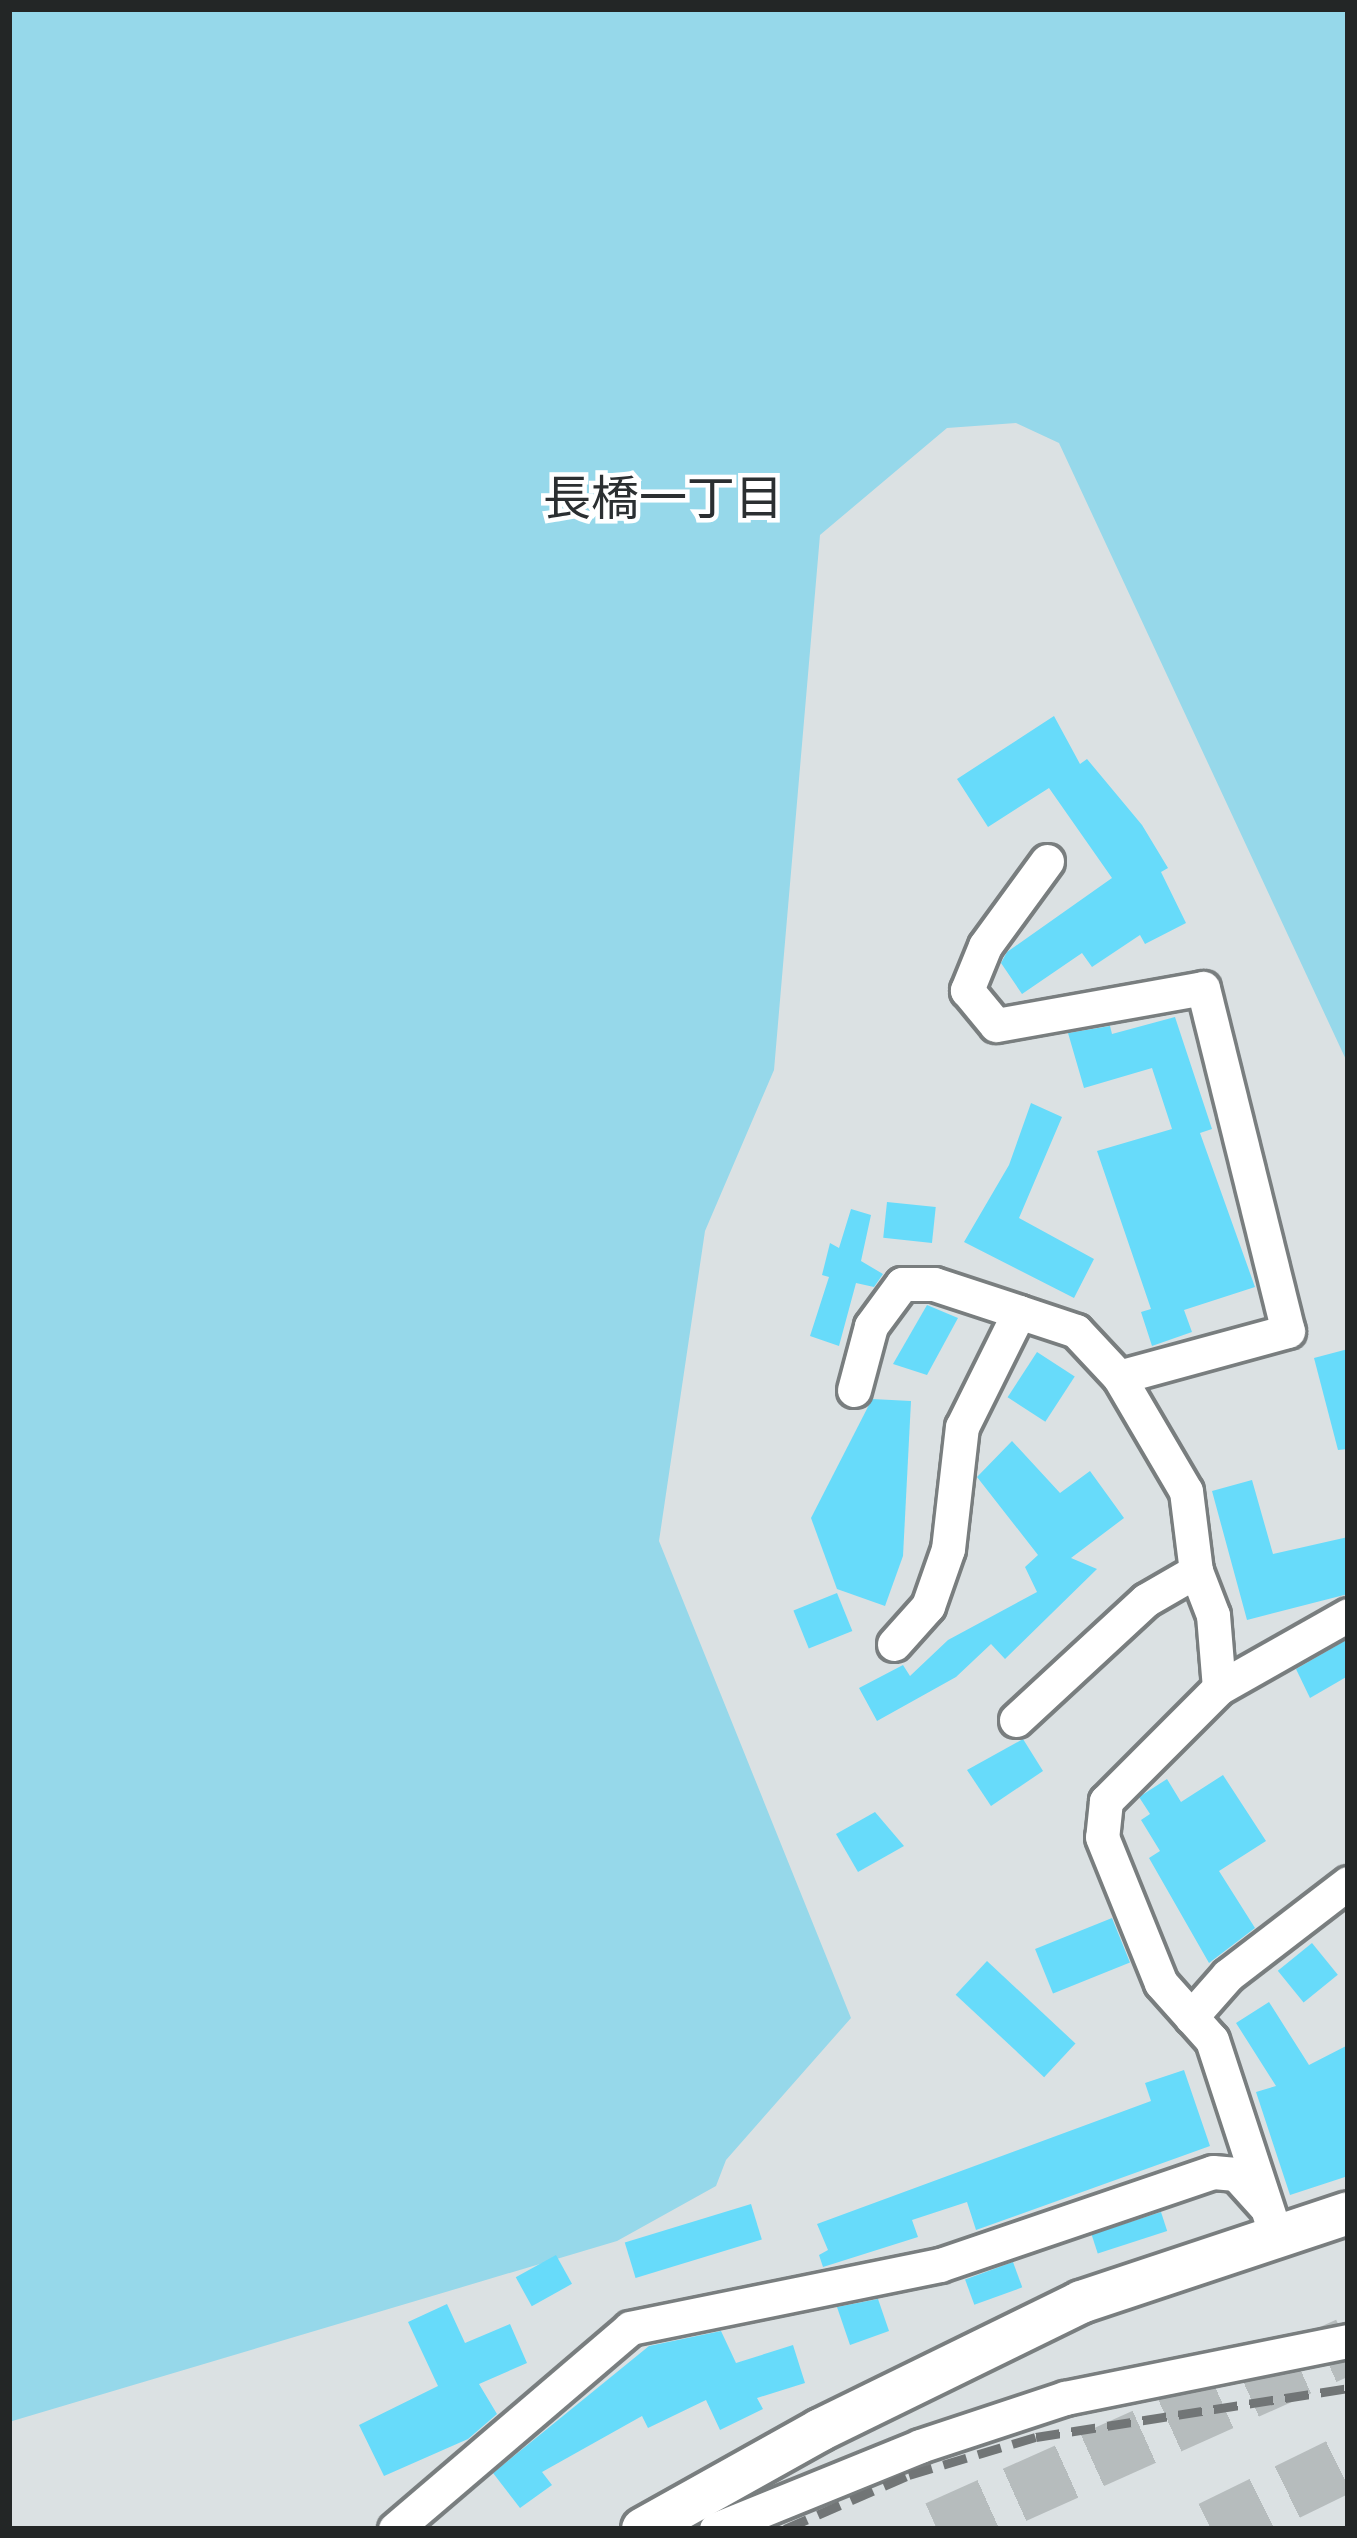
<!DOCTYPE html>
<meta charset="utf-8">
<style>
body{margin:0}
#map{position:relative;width:1357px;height:2538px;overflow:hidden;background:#dbe1e3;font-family:Mulish,"Noto Sans JP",sans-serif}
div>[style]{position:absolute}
.green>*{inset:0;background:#96d8ea}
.building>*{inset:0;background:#67dbfa;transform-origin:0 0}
.trunk-tunnel>*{height:57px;margin-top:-28.5px;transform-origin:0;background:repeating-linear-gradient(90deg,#b6bcbd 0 57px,transparent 0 85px)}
.roads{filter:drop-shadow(3px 0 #797e7f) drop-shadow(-3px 0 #797e7f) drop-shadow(0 3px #797e7f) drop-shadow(0 -3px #797e7f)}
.minor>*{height:33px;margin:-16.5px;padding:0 16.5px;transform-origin:16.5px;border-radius:16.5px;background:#fff}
.tertiary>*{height:42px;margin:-21px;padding:0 21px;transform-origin:21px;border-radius:21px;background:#fff}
.rail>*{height:9px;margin-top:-4.5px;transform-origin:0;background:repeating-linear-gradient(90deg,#717576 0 24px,transparent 0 36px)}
span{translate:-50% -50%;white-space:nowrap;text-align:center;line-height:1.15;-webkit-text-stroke:9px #fff;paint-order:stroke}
.neighbourhood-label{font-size:48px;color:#2b2f31}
.frame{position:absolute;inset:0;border:12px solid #232626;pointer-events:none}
</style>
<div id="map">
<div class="green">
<div style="clip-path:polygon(9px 9px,1348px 9px,1348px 1064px,1059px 443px,1016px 423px,947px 428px,820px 535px,774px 1070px,705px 1231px,659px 1541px,851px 2018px,726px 2160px,716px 2186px,617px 2241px,9px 2422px)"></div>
</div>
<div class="building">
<div style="clip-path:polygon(1054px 716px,1080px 764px,1087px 759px,1142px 825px,1168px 868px,1161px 872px,1186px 923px,1145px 944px,1140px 935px,1092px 967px,1082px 953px,1022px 994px,1001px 963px,1007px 952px,1112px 878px,1049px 788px,988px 827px,957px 779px)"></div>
<div style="clip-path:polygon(1175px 1017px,1212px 1129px,1200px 1133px,1255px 1287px,1184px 1310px,1192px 1332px,1152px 1346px,1141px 1312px,1151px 1309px,1097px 1151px,1172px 1129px,1152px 1068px,1084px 1088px,1068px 1033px,1110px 1026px,1112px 1034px)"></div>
<div style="clip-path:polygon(1031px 1103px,1062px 1117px,1019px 1218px,1094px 1259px,1074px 1298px,964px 1242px,1009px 1165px)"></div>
<div style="left:887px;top:1202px;width:49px;height:36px;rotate:6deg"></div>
<div style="clip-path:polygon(851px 1209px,871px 1215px,861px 1261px,883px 1274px,874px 1287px,856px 1283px,839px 1346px,810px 1336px,829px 1277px,822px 1275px,830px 1243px,839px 1248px)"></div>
<div style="clip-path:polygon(927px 1305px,958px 1318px,927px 1375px,893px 1364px)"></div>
<div style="clip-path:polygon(1348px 1349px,1348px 1449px,1338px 1450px,1314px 1358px)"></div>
<div style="left:1037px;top:1352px;width:45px;height:54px;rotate:33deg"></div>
<div style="clip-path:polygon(872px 1399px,911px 1401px,903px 1556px,885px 1606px,837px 1589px,811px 1518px)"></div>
<div style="clip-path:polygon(1012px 1441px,1060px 1493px,1090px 1471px,1124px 1518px,1071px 1558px,1097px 1569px,1005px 1659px,991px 1644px,956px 1677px,877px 1721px,859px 1688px,903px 1665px,910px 1676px,948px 1640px,1037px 1592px,1025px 1567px,1038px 1555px,977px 1477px)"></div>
<div style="clip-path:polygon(1252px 1480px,1273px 1554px,1348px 1537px,1348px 1594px,1247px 1620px,1212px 1491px)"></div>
<div style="left:837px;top:1593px;width:41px;height:47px;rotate:68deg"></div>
<div style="clip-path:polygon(1348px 1639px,1348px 1676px,1310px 1698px,1296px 1669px)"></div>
<div style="clip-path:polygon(1023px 1739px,1043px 1771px,991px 1806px,967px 1770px)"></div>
<div style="clip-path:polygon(1223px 1775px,1266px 1841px,1219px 1871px,1255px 1928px,1209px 1963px,1149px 1858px,1160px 1851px,1141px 1820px,1150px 1814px,1139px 1797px,1167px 1779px,1181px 1802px)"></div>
<div style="clip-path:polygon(875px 1812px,904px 1846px,858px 1872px,836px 1834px)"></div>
<div style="left:1112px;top:1918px;width:48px;height:83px;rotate:68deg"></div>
<div style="left:1312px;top:1943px;width:41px;height:44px;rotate:51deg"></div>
<div style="left:987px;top:1961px;width:121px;height:46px;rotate:43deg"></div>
<div style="clip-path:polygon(1269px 2002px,1309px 2065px,1348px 2045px,1348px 2176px,1290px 2195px,1256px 2092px,1276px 2086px,1236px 2023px)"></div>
<div style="clip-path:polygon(1184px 2070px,1210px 2146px,976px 2230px,967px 2202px,912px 2220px,918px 2237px,823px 2267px,819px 2255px,828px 2250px,817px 2224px,1151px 2101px,1145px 2083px)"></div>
<div style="left:751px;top:2204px;width:37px;height:132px;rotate:73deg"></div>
<div style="left:1161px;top:2212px;width:20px;height:73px;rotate:72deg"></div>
<div style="left:556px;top:2255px;width:33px;height:46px;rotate:61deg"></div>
<div style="left:1013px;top:2262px;width:27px;height:51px;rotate:70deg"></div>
<div style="clip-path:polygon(878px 2299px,889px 2331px,850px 2345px,837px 2307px)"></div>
<div style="clip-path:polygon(447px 2304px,465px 2343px,510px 2324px,527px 2363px,479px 2384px,497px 2414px,468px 2439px,384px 2476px,359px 2425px,438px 2386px,408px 2322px)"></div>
<div style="clip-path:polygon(721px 2331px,736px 2363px,793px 2345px,805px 2383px,757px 2398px,763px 2409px,720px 2430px,706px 2400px,648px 2428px,642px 2416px,542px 2472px,552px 2485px,520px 2508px,493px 2473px,649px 2346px)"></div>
</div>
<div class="trunk-tunnel">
<div style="left:937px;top:2529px;width:450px;rotate:-24.1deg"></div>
<div style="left:1211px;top:2529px;width:153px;rotate:-26.1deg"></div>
</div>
<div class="roads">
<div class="minor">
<div style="left:1047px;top:861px;width:105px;rotate:126.1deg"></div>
<div style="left:985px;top:946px;width:48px;rotate:112.2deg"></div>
<div style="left:967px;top:990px;width:45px;rotate:50.4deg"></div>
<div style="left:996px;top:1025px;width:210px;rotate:-10.1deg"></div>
<div style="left:1203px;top:988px;width:353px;rotate:76.1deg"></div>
<div style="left:1288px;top:1331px;width:175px;rotate:164.8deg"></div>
<div style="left:854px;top:1390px;width:66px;rotate:-75.1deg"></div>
<div style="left:871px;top:1326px;width:52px;rotate:-53.6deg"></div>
<div style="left:902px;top:1284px;width:32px"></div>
<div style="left:934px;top:1284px;width:89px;rotate:18.2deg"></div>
<div style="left:894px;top:1644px;width:51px;rotate:-48.2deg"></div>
<div style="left:928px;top:1606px;width:60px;rotate:-70.7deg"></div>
<div style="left:948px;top:1549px;width:123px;rotate:-83.5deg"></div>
<div style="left:962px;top:1427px;width:128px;rotate:-63.6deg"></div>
<div style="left:1019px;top:1312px;width:60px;rotate:18.4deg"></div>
<div style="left:1076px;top:1331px;width:63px;rotate:46.9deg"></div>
<div style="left:1119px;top:1377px;width:132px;rotate:59.6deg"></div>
<div style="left:1186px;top:1491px;width:81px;rotate:82.9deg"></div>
<div style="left:1196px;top:1571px;width:47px;rotate:68.9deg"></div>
<div style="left:1213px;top:1615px;width:73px;rotate:85.3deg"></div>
<div style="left:1219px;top:1688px;width:160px;rotate:135deg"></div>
<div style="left:1106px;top:1801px;width:36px;rotate:96deg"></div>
<div style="left:1102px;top:1837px;width:157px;rotate:68deg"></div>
<div style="left:1161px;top:1983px;width:76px;rotate:48.2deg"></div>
<div style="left:1212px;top:2040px;width:203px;rotate:71.9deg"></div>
<div style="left:1219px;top:1688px;width:148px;rotate:-29.5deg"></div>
<div style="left:1016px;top:1720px;width:177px;rotate:-42.7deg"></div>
<div style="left:1146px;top:1600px;width:58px;rotate:-30.1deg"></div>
<div style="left:1191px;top:2017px;width:56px;rotate:-48.6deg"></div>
<div style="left:1228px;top:1975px;width:151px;rotate:-37.5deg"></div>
<div style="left:395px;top:2529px;width:309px;rotate:-40.5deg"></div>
<div style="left:630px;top:2328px;width:316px;rotate:-11.5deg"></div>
<div style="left:940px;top:2265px;width:288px;rotate:-18.8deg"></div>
<div style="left:1213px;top:2172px;width:23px;rotate:5deg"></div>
<div style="left:1236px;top:2174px;width:42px;rotate:47.9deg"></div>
<div style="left:716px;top:2529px;width:220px;rotate:-22.1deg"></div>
<div style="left:920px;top:2446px;width:153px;rotate:-18.3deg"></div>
<div style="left:1065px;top:2398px;width:289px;rotate:-11.4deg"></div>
</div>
<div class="tertiary">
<div style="left:643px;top:2529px;width:203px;rotate:-29.2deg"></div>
<div style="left:820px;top:2430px;width:291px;rotate:-26.1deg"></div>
<div style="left:1081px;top:2302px;width:281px;rotate:-18.4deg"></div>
</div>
</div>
<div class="rail">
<div style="left:785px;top:2529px;width:135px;rotate:-23.5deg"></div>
<div style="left:909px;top:2475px;width:133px;rotate:-16.7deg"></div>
<div style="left:1036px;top:2437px;width:316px;rotate:-8.9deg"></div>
</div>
<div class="neighbourhood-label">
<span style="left:663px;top:498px">長橋一丁目</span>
</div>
<div class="frame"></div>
</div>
